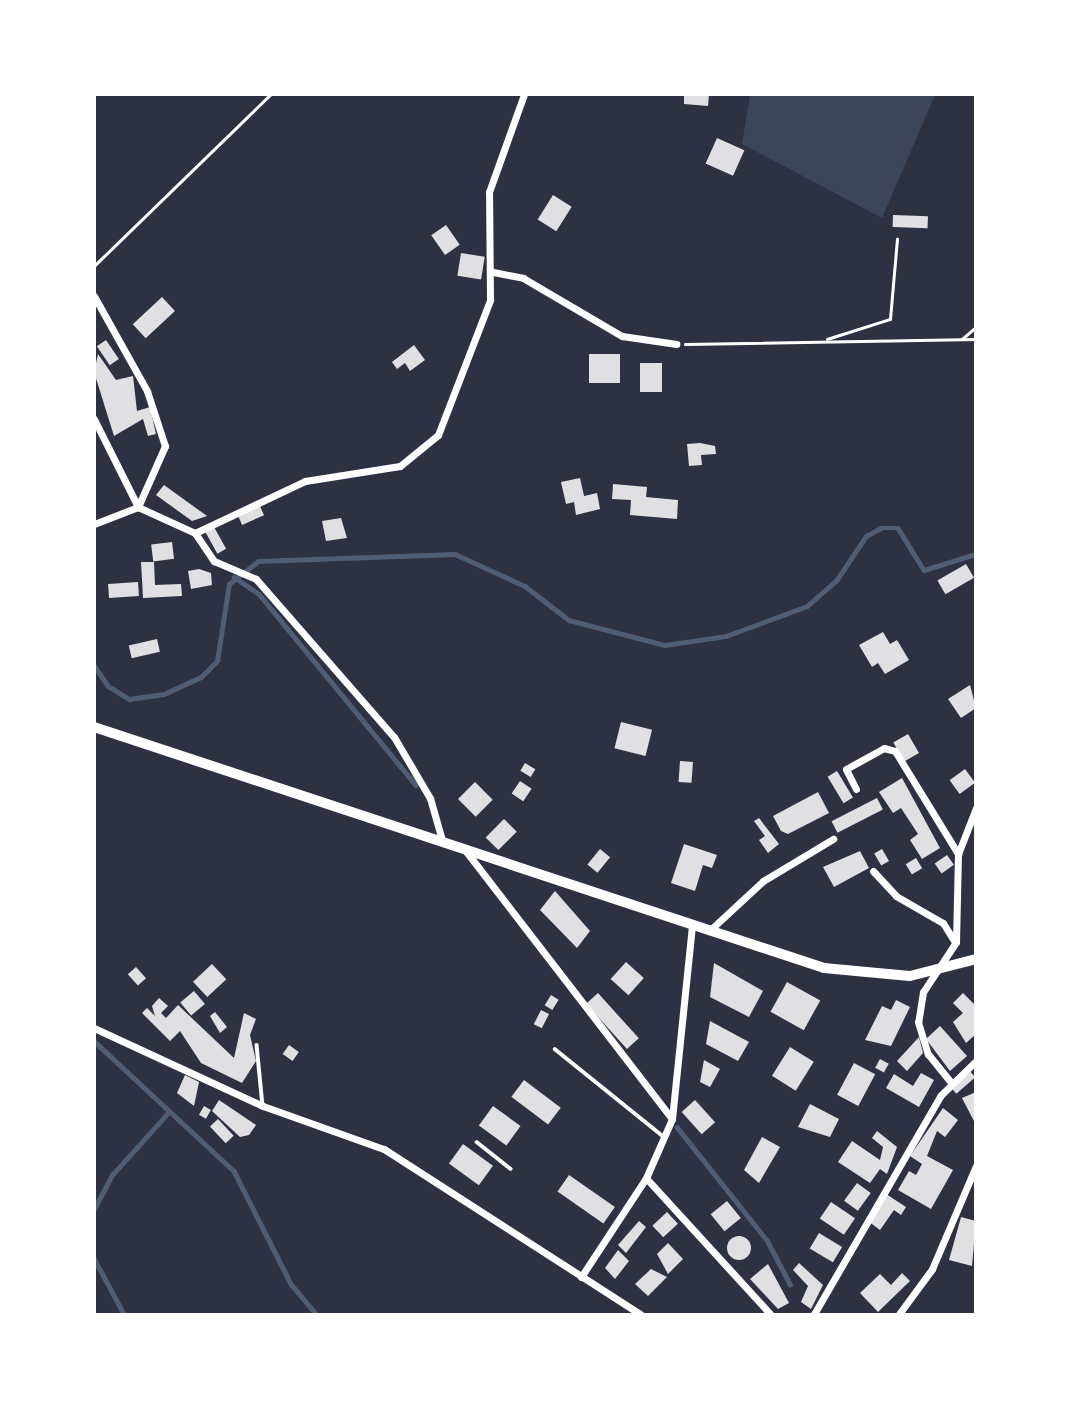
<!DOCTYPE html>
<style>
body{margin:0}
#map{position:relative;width:1070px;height:1409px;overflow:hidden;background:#2d3142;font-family:"Work Sans",sans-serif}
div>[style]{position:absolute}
.green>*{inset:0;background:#3c4559}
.stream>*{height:4.5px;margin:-2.25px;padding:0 2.25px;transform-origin:2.25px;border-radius:2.25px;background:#4f5d75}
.building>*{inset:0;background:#e0e0e3;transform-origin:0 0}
.round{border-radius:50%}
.path>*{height:2.5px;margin:-1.25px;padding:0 1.25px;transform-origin:1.25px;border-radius:1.25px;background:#fff}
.service>*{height:3.5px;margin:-1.75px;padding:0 1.75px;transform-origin:1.75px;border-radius:1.75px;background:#fff}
.minor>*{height:7px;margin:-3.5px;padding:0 3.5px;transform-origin:3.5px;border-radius:3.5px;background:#fff}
.primary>*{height:10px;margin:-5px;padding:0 5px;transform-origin:5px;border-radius:5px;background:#fff}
span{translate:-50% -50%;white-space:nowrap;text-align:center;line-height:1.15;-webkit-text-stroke:5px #fff;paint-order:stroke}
.frame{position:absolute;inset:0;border:96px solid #fff;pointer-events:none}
</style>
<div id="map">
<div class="green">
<div style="clip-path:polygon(750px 95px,750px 94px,935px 95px,882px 218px,742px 144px)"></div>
</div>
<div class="stream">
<div style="left:234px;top:577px;width:30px;rotate:34deg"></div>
<div style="left:259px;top:594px;width:247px;rotate:50.6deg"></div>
<div style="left:94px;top:665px;width:25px;rotate:56deg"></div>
<div style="left:108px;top:686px;width:25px;rotate:32deg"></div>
<div style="left:129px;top:699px;width:35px;rotate:-8deg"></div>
<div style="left:164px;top:694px;width:41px;rotate:-24.7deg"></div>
<div style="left:201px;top:677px;width:23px;rotate:-45deg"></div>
<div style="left:217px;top:661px;width:78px;rotate:-81.1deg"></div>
<div style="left:229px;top:584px;width:37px;rotate:-38deg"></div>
<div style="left:258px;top:561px;width:197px;rotate:-2deg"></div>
<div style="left:455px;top:554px;width:77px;rotate:24.6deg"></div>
<div style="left:525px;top:586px;width:56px;rotate:37.7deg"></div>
<div style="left:569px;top:620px;width:99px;rotate:14.6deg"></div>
<div style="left:665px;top:645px;width:62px;rotate:-8.4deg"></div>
<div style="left:726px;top:636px;width:86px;rotate:-20.3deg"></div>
<div style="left:807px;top:606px;width:38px;rotate:-41deg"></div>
<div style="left:836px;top:581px;width:54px;rotate:-56.3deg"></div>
<div style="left:866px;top:536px;width:17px;rotate:-28deg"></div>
<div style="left:881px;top:528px;width:17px"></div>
<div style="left:898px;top:528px;width:49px;rotate:58.2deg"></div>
<div style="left:924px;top:570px;width:54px;rotate:-17.1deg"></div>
<div style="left:94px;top:1041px;width:191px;rotate:42.9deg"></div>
<div style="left:234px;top:1171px;width:127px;rotate:63.2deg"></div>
<div style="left:291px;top:1284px;width:39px;rotate:50deg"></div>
<div style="left:677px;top:1127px;width:144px;rotate:51.5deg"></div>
<div style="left:767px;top:1240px;width:50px;rotate:62.4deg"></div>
<div style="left:94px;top:1209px;width:40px;rotate:-62deg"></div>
<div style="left:113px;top:1174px;width:82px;rotate:-48deg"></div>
<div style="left:94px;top:1258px;width:64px;rotate:61.8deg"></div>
</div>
<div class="building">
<div style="clip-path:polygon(684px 94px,709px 94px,708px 106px,684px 104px)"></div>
<div style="left:717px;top:138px;width:30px;height:28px;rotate:24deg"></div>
<div style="left:553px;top:195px;width:22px;height:29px;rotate:32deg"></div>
<div style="left:893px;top:215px;width:35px;height:12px;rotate:2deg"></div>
<div style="left:446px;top:225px;width:24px;height:18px;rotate:55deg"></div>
<div style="left:461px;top:253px;width:24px;height:23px;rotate:9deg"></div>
<div style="left:162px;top:297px;width:19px;height:40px;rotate:47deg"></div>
<div style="left:106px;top:340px;width:23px;height:11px;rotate:56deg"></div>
<div style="clip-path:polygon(414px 345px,425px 360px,410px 371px,405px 363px,397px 369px,392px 362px)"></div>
<div style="clip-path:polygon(98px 354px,116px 380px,133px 376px,137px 411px,150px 407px,156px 434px,148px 436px,143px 419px,114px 436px,94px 372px)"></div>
<div style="left:589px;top:354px;width:31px;height:29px"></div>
<div style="left:640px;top:363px;width:22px;height:29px"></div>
<div style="clip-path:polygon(700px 443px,715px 446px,716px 454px,701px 455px,702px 465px,689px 466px,687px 444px)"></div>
<div style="clip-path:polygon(580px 478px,584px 496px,597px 493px,600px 509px,576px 515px,574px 502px,566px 504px,561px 482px)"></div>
<div style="clip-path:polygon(613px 484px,647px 487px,646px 497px,678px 500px,677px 519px,630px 515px,631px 500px,612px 499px)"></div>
<div style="clip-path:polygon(164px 485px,207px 516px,192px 521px,156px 495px)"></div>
<div style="left:260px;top:506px;width:10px;height:24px;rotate:66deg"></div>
<div style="clip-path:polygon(341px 518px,347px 538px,326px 541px,322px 521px)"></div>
<div style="left:214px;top:527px;width:25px;height:10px;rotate:61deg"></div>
<div style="left:172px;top:542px;width:17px;height:21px;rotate:83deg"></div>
<div style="clip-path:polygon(141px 562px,154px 562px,155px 585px,181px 584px,182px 596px,143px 598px)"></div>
<div style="left:966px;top:564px;width:16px;height:33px;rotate:60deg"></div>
<div style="clip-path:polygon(199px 569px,211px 573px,212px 585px,191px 589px,188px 571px)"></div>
<div style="left:138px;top:582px;width:14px;height:30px;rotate:86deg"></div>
<div style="clip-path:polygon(883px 632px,890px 644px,897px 640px,909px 660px,885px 674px,878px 663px,872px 667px,859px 645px)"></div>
<div style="left:157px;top:639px;width:13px;height:29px;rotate:77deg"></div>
<div style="clip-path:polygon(970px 685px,976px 708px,961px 718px,948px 699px)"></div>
<div style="left:621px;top:722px;width:32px;height:27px;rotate:14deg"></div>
<div style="left:908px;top:734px;width:22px;height:17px;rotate:60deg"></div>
<div style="left:680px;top:761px;width:13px;height:21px;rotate:4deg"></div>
<div style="left:525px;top:763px;width:12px;height:9px;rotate:31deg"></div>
<div style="left:965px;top:769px;width:17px;height:19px;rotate:54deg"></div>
<div style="left:837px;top:771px;width:31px;height:11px;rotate:59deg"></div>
<div style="clip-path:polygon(902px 778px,940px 848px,922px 859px,910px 840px,918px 834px,901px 808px,893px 813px,879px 792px)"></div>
<div style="left:520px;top:781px;width:14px;height:15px;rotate:34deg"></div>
<div style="left:475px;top:782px;width:25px;height:24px;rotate:45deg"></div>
<div style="clip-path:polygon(818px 792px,829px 813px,788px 834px,781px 831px,773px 816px)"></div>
<div style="left:877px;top:798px;width:13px;height:51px;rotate:63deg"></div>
<div style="clip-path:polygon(759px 818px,779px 844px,768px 853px,759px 840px,765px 836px,754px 821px)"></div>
<div style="left:504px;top:819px;width:18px;height:26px;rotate:45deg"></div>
<div style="clip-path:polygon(684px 844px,717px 855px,712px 868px,703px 865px,695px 891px,671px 883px)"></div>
<div style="left:600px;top:849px;width:13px;height:20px;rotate:39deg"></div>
<div style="left:882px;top:849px;width:14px;height:9px;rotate:60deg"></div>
<div style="clip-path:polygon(860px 851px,869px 868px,834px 887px,823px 867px)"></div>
<div style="left:947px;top:855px;width:12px;height:15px;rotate:55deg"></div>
<div style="left:916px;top:858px;width:12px;height:12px;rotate:59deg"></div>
<div style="clip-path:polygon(555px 891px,590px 931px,577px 948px,540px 910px)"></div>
<div style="left:626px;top:962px;width:24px;height:23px;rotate:42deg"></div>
<div style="clip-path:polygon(714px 963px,763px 991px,749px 1017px,710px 997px)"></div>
<div style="left:212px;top:964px;width:21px;height:26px;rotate:47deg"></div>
<div style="left:136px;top:967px;width:15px;height:11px;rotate:48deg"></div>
<div style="left:787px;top:982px;width:38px;height:34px;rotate:29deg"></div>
<div style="left:194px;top:991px;width:17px;height:18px;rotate:50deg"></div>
<div style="left:598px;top:993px;width:61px;height:16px;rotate:48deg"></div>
<div style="clip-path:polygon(963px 993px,976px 1006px,976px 1034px,966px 1043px,953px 1022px,963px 1013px,953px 1003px)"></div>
<div style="left:551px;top:995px;width:9px;height:12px;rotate:32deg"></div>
<div style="clip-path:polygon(159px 998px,168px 1006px,161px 1013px,166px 1018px,178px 1005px,234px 1058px,244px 1013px,256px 1019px,250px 1035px,256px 1061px,242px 1083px,201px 1063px,180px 1031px,170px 1041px,142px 1013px,147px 1008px,155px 1016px,152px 1006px)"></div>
<div style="clip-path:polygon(896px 1000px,910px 1007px,891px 1046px,865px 1040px,882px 1006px,891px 1010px)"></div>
<div style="left:541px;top:1010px;width:9px;height:16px;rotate:27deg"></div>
<div style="clip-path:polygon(215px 1012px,227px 1027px,220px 1033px,210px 1016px)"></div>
<div style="clip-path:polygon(710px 1021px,749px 1042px,738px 1061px,706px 1044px)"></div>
<div style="clip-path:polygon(940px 1026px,967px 1056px,950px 1071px,926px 1039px)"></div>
<div style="clip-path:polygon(919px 1037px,923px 1053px,907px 1071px,897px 1061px)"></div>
<div style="left:289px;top:1045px;width:12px;height:11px;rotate:35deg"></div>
<div style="left:790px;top:1047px;width:28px;height:34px;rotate:32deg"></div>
<div style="left:880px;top:1059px;width:10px;height:10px;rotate:29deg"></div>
<div style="clip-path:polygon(704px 1060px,720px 1069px,710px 1087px,700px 1082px)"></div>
<div style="left:854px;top:1063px;width:24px;height:36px;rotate:28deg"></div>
<div style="left:968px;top:1069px;width:11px;height:25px;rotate:49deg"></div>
<div style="clip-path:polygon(921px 1073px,934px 1080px,919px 1107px,886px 1088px,894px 1074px,913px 1086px)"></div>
<div style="clip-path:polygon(185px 1075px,199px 1082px,194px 1106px,177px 1093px)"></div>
<div style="left:524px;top:1080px;width:46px;height:21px;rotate:37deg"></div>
<div style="clip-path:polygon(976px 1092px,976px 1125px,962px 1098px)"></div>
<div style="clip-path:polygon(219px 1100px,256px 1125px,249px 1135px,240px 1137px,212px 1111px)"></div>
<div style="left:695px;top:1100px;width:30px;height:18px;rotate:48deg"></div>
<div style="clip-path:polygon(810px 1104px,839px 1119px,830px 1137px,798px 1127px)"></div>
<div style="left:204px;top:1106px;width:8px;height:10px;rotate:30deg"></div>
<div style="left:493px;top:1106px;width:34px;height:24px;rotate:36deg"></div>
<div style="clip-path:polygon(943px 1108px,958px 1120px,945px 1137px,937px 1131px,927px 1156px,953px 1170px,931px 1209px,898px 1190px,909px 1171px,916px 1175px,922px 1164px,910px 1156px)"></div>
<div style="left:218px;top:1119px;width:23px;height:11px;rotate:47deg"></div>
<div style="clip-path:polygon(877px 1131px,897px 1147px,887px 1174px,880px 1169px,870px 1183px,838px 1162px,852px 1141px,880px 1160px,883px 1147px,872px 1138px)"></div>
<div style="clip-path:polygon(762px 1137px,780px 1147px,759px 1183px,744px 1170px)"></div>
<div style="left:463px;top:1144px;width:37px;height:24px;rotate:36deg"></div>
<div style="left:569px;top:1175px;width:56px;height:20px;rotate:35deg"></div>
<div style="left:857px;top:1183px;width:17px;height:22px;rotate:36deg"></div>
<div style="clip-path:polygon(886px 1194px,906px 1207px,901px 1215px,894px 1210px,880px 1230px,868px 1221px)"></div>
<div style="left:727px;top:1201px;width:22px;height:21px;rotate:51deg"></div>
<div style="left:831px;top:1202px;width:29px;height:20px;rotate:34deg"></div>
<div style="left:667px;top:1212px;width:16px;height:20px;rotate:47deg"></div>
<div style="clip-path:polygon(961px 1217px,976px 1221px,972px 1266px,949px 1260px)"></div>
<div style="clip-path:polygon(639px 1221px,646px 1227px,626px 1253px,618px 1245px)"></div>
<div style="left:819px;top:1233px;width:27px;height:18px;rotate:31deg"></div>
<div class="round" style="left:727px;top:1236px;width:24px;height:24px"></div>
<div style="clip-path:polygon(668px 1243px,683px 1259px,668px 1274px,657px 1254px)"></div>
<div style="clip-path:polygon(618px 1250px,629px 1261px,615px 1279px,605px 1268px)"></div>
<div style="clip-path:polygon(799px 1263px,823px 1285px,811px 1309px,801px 1302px,808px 1286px,793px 1270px)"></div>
<div style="clip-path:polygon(768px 1264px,789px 1303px,778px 1309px,750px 1279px)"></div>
<div style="clip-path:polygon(651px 1269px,667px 1277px,648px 1296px,635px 1284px)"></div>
<div style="clip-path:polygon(902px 1273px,910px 1281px,878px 1312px,860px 1293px,880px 1274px,891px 1285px)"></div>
</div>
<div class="path">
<div style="left:94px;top:266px;width:247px;rotate:-44.2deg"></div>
<div style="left:827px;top:339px;width:66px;rotate:-17.6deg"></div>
<div style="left:890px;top:319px;width:80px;rotate:-85deg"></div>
<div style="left:962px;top:339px;width:18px;rotate:-41deg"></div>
<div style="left:685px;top:344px;width:291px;rotate:-1deg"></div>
</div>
<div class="service">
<div style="left:257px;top:1045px;width:61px;rotate:84.4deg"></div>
<div style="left:555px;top:1049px;width:139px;rotate:38.9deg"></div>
<div style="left:477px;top:1142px;width:43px;rotate:38.5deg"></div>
</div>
<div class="minor">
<div style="left:493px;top:272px;width:31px;rotate:11deg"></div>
<div style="left:523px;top:278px;width:115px;rotate:30.4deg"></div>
<div style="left:622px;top:336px;width:55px;rotate:8.4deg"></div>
<div style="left:94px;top:296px;width:109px;rotate:60.8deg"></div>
<div style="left:147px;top:391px;width:58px;rotate:71.9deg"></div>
<div style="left:165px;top:446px;width:67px;rotate:113.9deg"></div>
<div style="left:138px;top:507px;width:47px;rotate:158.9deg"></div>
<div style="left:94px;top:419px;width:98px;rotate:63.4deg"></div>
<div style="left:138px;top:507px;width:63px;rotate:24.5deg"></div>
<div style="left:195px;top:533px;width:34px;rotate:56deg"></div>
<div style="left:214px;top:561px;width:46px;rotate:23.2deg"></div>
<div style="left:256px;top:579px;width:210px;rotate:48.9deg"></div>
<div style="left:394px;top:737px;width:71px;rotate:59.5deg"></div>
<div style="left:430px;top:798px;width:44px;rotate:74.1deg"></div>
<div style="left:195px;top:533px;width:122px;rotate:-25.3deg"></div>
<div style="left:305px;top:481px;width:96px;rotate:-9deg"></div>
<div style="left:400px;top:466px;width:49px;rotate:-39.2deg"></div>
<div style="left:438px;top:435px;width:145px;rotate:-68.9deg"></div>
<div style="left:490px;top:300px;width:108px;rotate:-90.5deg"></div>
<div style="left:489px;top:192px;width:104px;rotate:-70.3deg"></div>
<div style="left:856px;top:789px;width:22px;rotate:-117deg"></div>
<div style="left:846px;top:769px;width:43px;rotate:-28.9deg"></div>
<div style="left:884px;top:748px;width:11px;rotate:15deg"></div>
<div style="left:895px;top:751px;width:121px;rotate:58.5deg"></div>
<div style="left:958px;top:854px;width:88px;rotate:91.3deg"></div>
<div style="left:956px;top:942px;width:60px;rotate:123.4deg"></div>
<div style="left:923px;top:992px;width:30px;rotate:99deg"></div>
<div style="left:918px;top:1022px;width:34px;rotate:73deg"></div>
<div style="left:928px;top:1054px;width:36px;rotate:51deg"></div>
<div style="left:465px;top:850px;width:339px;rotate:52.4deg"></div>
<div style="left:958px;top:854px;width:49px;rotate:-68.6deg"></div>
<div style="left:873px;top:871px;width:34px;rotate:47deg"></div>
<div style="left:896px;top:896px;width:54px;rotate:29.9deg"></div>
<div style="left:943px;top:923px;width:22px;rotate:58deg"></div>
<div style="left:709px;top:931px;width:74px;rotate:-42.8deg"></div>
<div style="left:763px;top:881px;width:82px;rotate:-31deg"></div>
<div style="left:94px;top:1028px;width:186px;rotate:24.8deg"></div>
<div style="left:263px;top:1106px;width:128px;rotate:19.6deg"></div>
<div style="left:384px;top:1149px;width:305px;rotate:32.8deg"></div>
<div style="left:646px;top:1178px;width:184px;rotate:47.6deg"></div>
<div style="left:581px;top:1277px;width:118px;rotate:-56.7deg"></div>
<div style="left:646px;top:1178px;width:64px;rotate:-66.2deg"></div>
<div style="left:672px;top:1119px;width:196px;rotate:-84.1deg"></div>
<div style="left:814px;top:1314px;width:253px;rotate:-59.9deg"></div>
<div style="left:941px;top:1095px;width:49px;rotate:-44.2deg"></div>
<div style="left:899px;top:1314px;width:56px;rotate:-53.7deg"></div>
<div style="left:932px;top:1269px;width:112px;rotate:-66.9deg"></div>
</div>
<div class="primary">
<div style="left:94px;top:727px;width:769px;rotate:18.27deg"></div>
<div style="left:824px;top:968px;width:86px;rotate:5.3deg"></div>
<div style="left:910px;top:976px;width:68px;rotate:-14.4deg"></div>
</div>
<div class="frame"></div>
</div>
